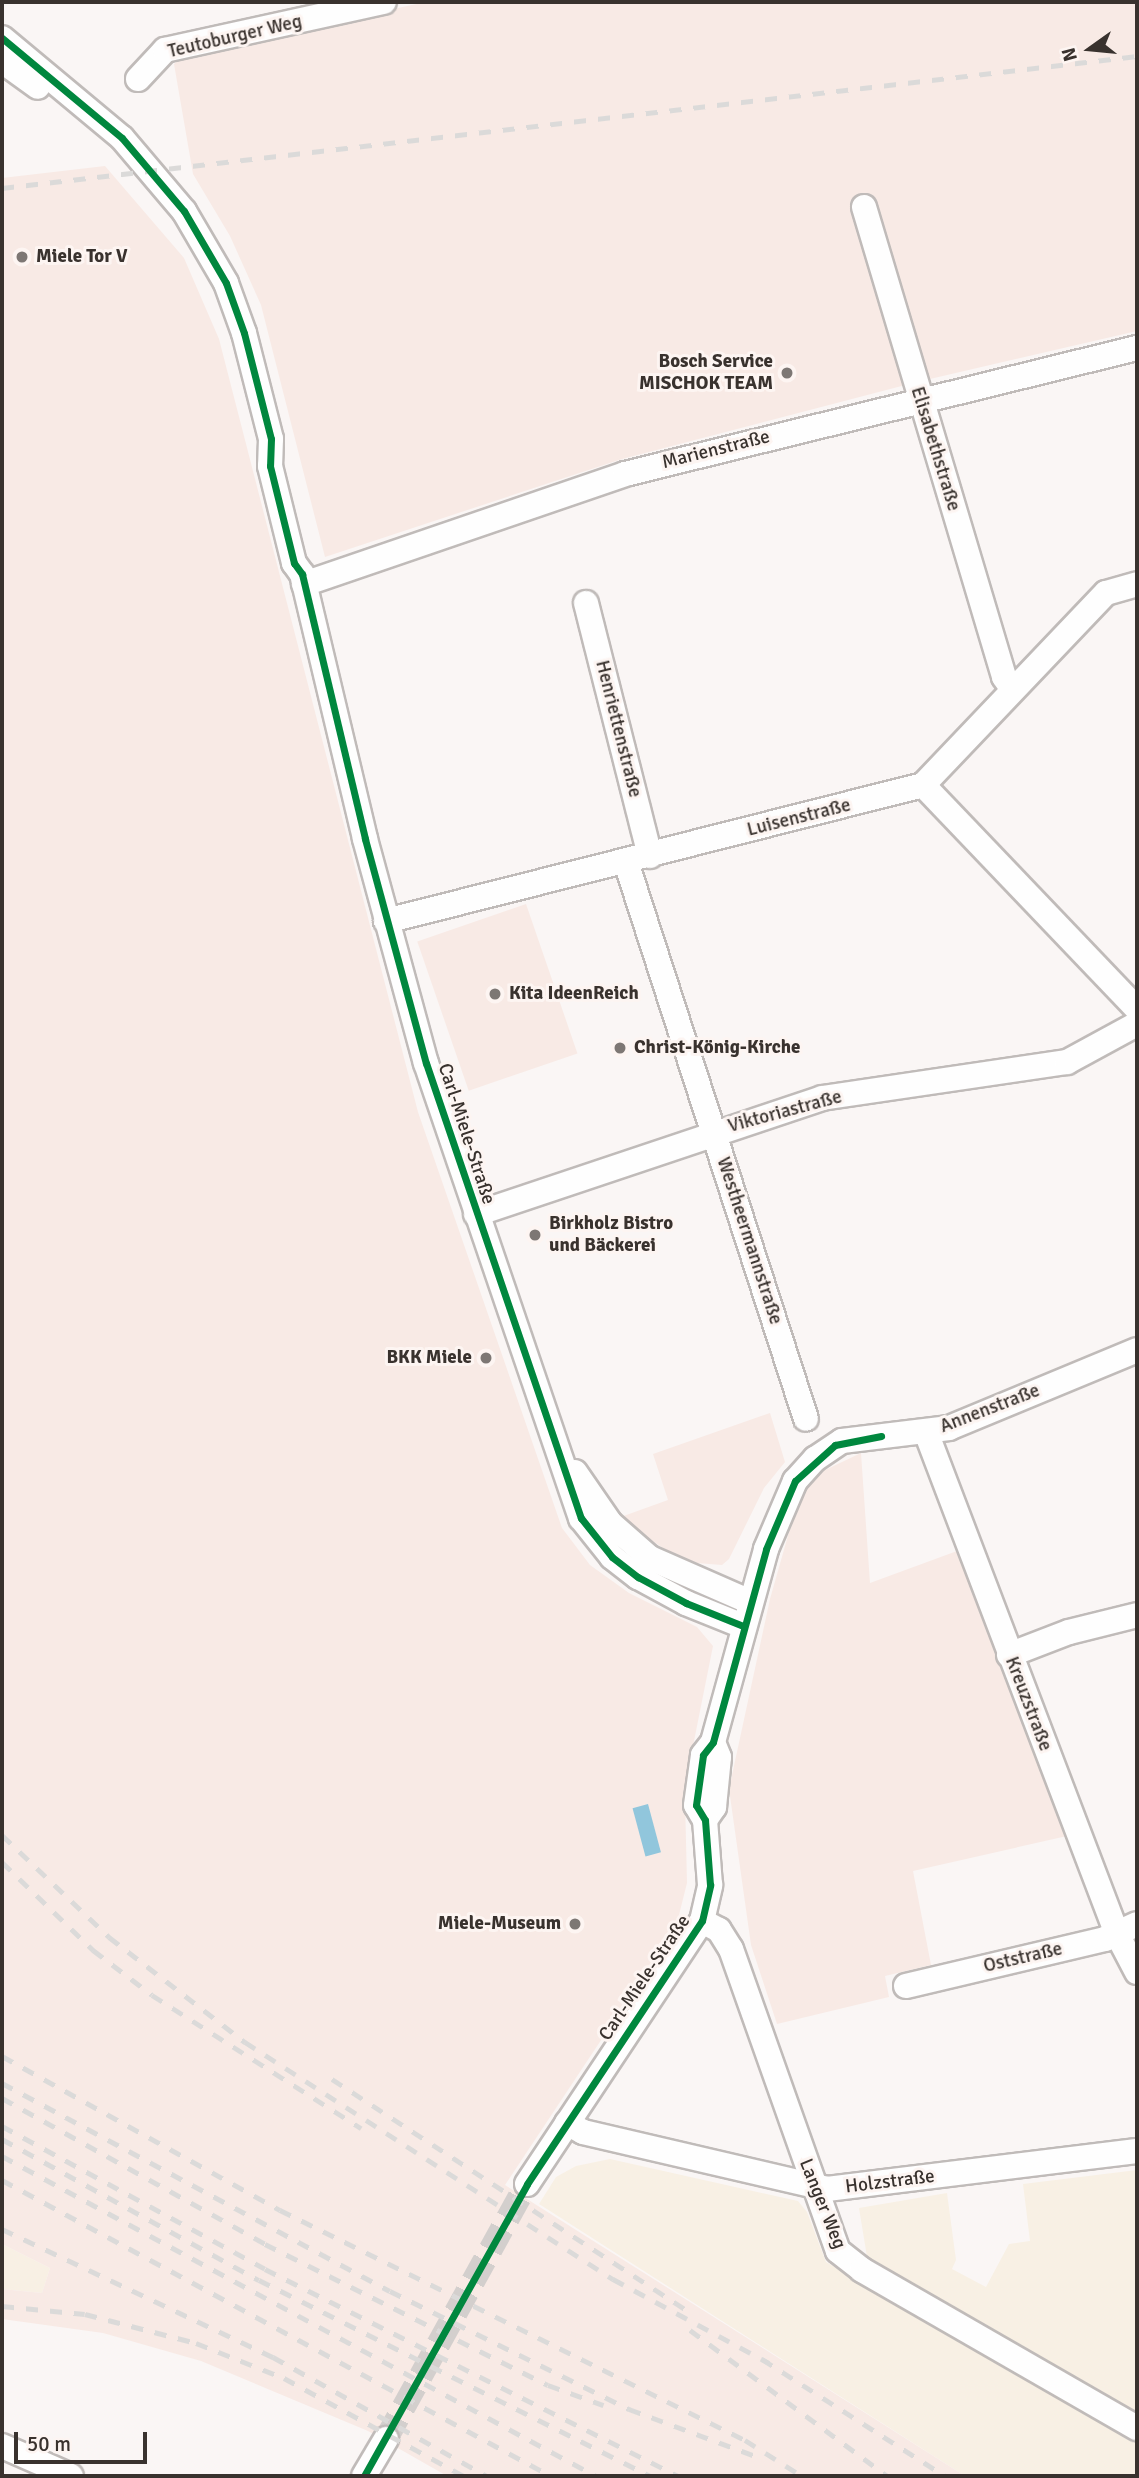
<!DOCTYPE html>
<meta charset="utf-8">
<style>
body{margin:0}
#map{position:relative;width:1139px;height:2478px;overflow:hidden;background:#faf6f5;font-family:Signika,sans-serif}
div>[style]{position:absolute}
.commercial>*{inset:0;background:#f8f0e4}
.built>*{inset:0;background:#f8eae5;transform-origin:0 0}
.water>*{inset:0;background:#91c6dc;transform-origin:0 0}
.minor-tunnel>*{height:24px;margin-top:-12px;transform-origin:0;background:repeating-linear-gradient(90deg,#d3cfcd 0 24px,transparent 0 36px)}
.roads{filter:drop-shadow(2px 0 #c0bbb9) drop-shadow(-2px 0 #c0bbb9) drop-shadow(0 2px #c0bbb9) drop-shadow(0 -2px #c0bbb9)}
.minor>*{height:24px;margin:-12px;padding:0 12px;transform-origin:12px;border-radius:12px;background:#fefefe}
.rail>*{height:5px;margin-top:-2.5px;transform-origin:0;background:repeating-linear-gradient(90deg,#dbdad9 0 12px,transparent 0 24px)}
.cycleway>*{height:7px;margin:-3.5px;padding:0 3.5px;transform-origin:3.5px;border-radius:3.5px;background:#00873e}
.dots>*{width:19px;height:19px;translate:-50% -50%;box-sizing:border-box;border:4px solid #fdf5f2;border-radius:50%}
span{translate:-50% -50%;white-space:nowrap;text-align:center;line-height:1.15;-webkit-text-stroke:6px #fdf5f2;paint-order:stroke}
.street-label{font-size:19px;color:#39322e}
.poi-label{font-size:19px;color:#39322e;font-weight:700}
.left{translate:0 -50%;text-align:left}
.right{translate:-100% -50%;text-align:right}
.frame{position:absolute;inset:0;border:4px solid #39322e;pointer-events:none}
.north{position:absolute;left:1055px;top:14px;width:70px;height:70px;-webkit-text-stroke:5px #fdf5f2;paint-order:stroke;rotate:255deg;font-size:19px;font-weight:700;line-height:28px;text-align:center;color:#39322e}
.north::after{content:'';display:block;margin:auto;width:24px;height:32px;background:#39322e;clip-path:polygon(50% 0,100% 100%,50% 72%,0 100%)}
.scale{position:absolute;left:14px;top:2432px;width:133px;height:32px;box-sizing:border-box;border:4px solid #39322e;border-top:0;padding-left:9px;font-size:21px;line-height:24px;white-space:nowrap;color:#39322e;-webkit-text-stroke:5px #fdf5f2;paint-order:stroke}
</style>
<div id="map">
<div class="commercial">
<div style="clip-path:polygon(610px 2159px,798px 2201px,807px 2212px,826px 2262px,1137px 2439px,1137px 2476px,965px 2476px,539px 2204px,556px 2177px,576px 2166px)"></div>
<div style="clip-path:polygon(1137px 2170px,1137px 2412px,867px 2257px,859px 2208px,947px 2193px,956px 2260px,952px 2269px,986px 2287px,1009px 2244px,1030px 2241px,1023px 2184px)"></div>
<div style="clip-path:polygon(2px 2244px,50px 2268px,42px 2293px,2px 2289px)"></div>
</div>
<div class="built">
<div style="clip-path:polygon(426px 2px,1137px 2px,1137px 331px,917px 382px,622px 459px,325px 557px,261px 305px,230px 236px,193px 174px,174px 64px,188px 53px)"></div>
<div style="clip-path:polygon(105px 166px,184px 258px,219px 339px,418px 1112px,562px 1528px,590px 1565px,629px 1593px,697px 1627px,713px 1646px,690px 1761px,685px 1799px,687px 1883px,676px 1927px,505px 2185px,965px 2476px,447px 2476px,368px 2431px,201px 2361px,103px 2333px,2px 2319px,2px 2289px,42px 2293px,50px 2268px,2px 2244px,2px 178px)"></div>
<div style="left:526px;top:904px;width:158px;height:115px;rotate:71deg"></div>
<div style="clip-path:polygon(770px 1413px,785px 1462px,764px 1488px,729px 1559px,722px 1565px,684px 1562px,618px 1518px,668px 1500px,653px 1454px)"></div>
<div style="clip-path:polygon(861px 1453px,870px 1583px,957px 1551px,1067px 1836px,913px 1871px,931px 1965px,885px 1976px,889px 1997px,777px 2024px,751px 1945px,729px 1789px,770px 1599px,793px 1518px,808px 1487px,823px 1471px)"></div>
</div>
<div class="water">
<div style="left:648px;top:1804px;width:50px;height:16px;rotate:75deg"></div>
</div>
<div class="minor-tunnel">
<div style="left:386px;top:2439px;width:291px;rotate:-61.1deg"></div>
</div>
<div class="roads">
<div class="minor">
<div style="left:2px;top:38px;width:156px;rotate:39.8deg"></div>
<div style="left:122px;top:138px;width:96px;rotate:49.7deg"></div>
<div style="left:184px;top:211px;width:83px;rotate:59.7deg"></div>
<div style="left:226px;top:283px;width:53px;rotate:70.2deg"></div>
<div style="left:244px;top:333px;width:109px;rotate:75.7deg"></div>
<div style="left:271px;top:439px;width:27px;rotate:92deg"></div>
<div style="left:270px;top:466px;width:100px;rotate:76.1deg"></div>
<div style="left:294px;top:563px;width:14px;rotate:54deg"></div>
<div style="left:302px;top:574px;width:272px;rotate:76.6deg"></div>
<div style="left:365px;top:839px;width:232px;rotate:74.8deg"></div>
<div style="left:426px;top:1063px;width:481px;rotate:71.2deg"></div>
<div style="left:581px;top:1518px;width:50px;rotate:51.5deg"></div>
<div style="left:612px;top:1557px;width:33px;rotate:38deg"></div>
<div style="left:638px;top:1577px;width:55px;rotate:28.4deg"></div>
<div style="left:686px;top:1603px;width:61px;rotate:22deg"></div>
<div style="left:2px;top:61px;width:44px;rotate:35.8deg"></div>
<div style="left:138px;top:79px;width:40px;rotate:-47deg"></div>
<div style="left:165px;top:50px;width:224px;rotate:-12.4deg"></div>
<div style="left:864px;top:207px;width:490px;rotate:73.4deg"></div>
<div style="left:1004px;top:677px;width:14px;rotate:54deg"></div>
<div style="left:304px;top:584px;width:339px;rotate:-18.9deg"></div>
<div style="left:625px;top:474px;width:527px;rotate:-13.83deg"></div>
<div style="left:586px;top:603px;width:261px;rotate:75.8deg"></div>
<div style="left:923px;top:785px;width:310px;rotate:46.3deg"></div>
<div style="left:626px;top:862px;width:585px;rotate:72.09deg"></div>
<div style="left:386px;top:921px;width:554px;rotate:-14.21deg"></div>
<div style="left:923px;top:785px;width:265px;rotate:-46.4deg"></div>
<div style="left:1106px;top:593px;width:32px;rotate:-16deg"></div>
<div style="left:476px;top:1214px;width:365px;rotate:-18.5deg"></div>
<div style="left:822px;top:1098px;width:248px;rotate:-8.4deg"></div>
<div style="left:1067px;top:1062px;width:80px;rotate:-28.5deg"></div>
<div style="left:926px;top:1432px;width:537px;rotate:69.17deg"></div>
<div style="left:1117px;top:1934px;width:43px;rotate:62.2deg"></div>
<div style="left:575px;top:1472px;width:62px;rotate:55.5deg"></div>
<div style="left:610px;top:1523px;width:53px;rotate:41.2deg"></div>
<div style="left:650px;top:1558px;width:109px;rotate:23.7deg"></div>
<div style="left:1009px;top:1655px;width:64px;rotate:-21deg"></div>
<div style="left:1069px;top:1632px;width:70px;rotate:-14deg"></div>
<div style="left:705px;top:1820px;width:16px;rotate:-55deg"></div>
<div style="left:714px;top:1807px;width:50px;rotate:-84.3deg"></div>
<div style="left:719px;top:1757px;width:16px;rotate:-112deg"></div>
<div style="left:702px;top:1921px;width:19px;rotate:28deg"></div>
<div style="left:719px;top:1930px;width:22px;rotate:58deg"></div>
<div style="left:731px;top:1949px;width:320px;rotate:70.5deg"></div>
<div style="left:838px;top:2251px;width:31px;rotate:38deg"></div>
<div style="left:862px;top:2270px;width:317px;rotate:29.9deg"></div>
<div style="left:906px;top:1986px;width:204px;rotate:-13.3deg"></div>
<div style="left:1105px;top:1939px;width:35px;rotate:-25deg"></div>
<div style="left:567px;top:2123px;width:18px;rotate:29deg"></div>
<div style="left:583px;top:2132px;width:251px;rotate:13.1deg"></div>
<div style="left:827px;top:2189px;width:312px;rotate:-7deg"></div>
<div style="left:527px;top:2184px;width:316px;rotate:-56.4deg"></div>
<div style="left:702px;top:1921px;width:37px;rotate:-77deg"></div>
<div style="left:710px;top:1885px;width:65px;rotate:-94.4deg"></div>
<div style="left:705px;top:1820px;width:17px;rotate:-121deg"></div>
<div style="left:696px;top:1805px;width:50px;rotate:-82deg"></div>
<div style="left:703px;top:1755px;width:16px;rotate:-52deg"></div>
<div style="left:713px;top:1742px;width:200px;rotate:-74.6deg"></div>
<div style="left:766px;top:1549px;width:74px;rotate:-66.9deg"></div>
<div style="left:795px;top:1481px;width:30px;rotate:-48deg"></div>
<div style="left:815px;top:1459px;width:32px;rotate:-34deg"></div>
<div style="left:842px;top:1441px;width:108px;rotate:-6.9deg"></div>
<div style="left:949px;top:1428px;width:204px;rotate:-22.5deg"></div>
<div style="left:2px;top:2446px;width:75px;rotate:23.5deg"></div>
<div style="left:364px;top:2476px;width:43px;rotate:-59.3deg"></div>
</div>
</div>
<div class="rail">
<div style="left:2px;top:188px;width:1143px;rotate:-6.63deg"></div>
<div style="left:2px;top:1835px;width:148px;rotate:43.6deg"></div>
<div style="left:109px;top:1937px;width:172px;rotate:37.7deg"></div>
<div style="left:245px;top:2042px;width:438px;rotate:32.8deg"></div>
<div style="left:613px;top:2279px;width:177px;rotate:28.3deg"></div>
<div style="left:2px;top:1862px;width:127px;rotate:44deg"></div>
<div style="left:93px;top:1950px;width:74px;rotate:37.3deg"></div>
<div style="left:152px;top:1995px;width:248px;rotate:32.5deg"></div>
<div style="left:2px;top:2056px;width:318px;rotate:29deg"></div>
<div style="left:280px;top:2210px;width:519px;rotate:26.32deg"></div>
<div style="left:745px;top:2440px;width:67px;rotate:32.3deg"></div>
<div style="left:332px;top:2079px;width:423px;rotate:33.1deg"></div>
<div style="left:2px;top:2083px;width:440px;rotate:28.2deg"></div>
<div style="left:390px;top:2291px;width:267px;rotate:26.3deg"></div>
<div style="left:629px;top:2409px;width:138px;rotate:20.4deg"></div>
<div style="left:2px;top:2098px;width:301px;rotate:29deg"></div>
<div style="left:265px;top:2244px;width:316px;rotate:26.5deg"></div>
<div style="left:548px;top:2385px;width:59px;rotate:20deg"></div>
<div style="left:2px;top:2126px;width:299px;rotate:28.5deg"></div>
<div style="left:265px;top:2269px;width:462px;rotate:26.6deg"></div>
<div style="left:2px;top:2139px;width:293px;rotate:28.8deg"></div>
<div style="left:259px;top:2280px;width:437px;rotate:26.6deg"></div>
<div style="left:2px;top:2156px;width:675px;rotate:28.31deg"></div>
<div style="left:2px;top:2180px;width:624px;rotate:28.33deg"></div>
<div style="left:2px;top:2229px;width:300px;rotate:25.3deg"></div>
<div style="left:273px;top:2357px;width:245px;rotate:29.1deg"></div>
<div style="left:2px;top:2306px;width:83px;rotate:5.5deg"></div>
<div style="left:85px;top:2314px;width:115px;rotate:14.6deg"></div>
<div style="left:196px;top:2343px;width:95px;rotate:21.7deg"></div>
<div style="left:284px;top:2378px;width:205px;rotate:28.6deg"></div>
<div style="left:690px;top:2330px;width:245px;rotate:36.5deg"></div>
<div style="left:762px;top:2359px;width:217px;rotate:32.6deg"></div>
</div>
<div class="cycleway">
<div style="left:2px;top:38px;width:156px;rotate:39.8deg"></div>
<div style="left:122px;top:138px;width:96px;rotate:49.7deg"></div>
<div style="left:184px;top:211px;width:83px;rotate:59.7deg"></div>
<div style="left:226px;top:283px;width:53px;rotate:70.2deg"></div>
<div style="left:244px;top:333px;width:109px;rotate:75.7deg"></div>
<div style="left:271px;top:439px;width:27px;rotate:92deg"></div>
<div style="left:270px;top:466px;width:100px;rotate:76.1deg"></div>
<div style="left:294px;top:563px;width:14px;rotate:54deg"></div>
<div style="left:302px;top:574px;width:272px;rotate:76.6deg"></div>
<div style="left:365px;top:839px;width:232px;rotate:74.8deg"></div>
<div style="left:426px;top:1063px;width:481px;rotate:71.2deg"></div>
<div style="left:581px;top:1518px;width:50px;rotate:51.5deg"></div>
<div style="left:612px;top:1557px;width:33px;rotate:38deg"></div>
<div style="left:638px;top:1577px;width:55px;rotate:28.4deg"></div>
<div style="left:686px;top:1603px;width:61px;rotate:22deg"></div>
<div style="left:364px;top:2476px;width:334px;rotate:-60.8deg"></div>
<div style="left:527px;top:2184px;width:316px;rotate:-56.4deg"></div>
<div style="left:702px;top:1921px;width:37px;rotate:-77deg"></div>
<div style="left:710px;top:1885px;width:65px;rotate:-94.4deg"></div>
<div style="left:705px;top:1820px;width:17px;rotate:-121deg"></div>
<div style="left:696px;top:1805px;width:50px;rotate:-82deg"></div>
<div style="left:703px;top:1755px;width:16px;rotate:-52deg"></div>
<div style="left:713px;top:1742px;width:200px;rotate:-74.6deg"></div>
<div style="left:766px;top:1549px;width:74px;rotate:-66.9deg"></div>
<div style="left:795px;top:1481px;width:54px;rotate:-42deg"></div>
<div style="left:835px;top:1445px;width:47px;rotate:-11.1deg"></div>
</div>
<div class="dots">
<div style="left:22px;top:257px;background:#7d7774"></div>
<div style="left:787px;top:373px;background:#7d7774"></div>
<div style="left:495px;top:994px;background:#7d7774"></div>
<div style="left:620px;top:1048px;background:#7d7774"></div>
<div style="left:535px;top:1235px;background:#7d7774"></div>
<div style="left:486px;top:1358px;background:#7d7774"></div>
<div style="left:575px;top:1924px;background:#7d7774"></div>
</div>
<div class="street-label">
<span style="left:235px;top:37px;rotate:-13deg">Teutoburger Weg</span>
<span style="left:935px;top:449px;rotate:73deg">Elisabethstraße</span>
<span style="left:716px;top:450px;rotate:-14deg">Marienstraße</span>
<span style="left:618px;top:729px;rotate:76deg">Henriettenstraße</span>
<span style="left:799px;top:818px;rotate:-14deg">Luisenstraße</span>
<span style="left:785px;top:1112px;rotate:-15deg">Viktoriastraße</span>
<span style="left:466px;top:1134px;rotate:72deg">Carl-Miele-Straße</span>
<span style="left:749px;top:1241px;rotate:72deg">Westheermannstraße</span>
<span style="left:990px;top:1409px;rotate:-21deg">Annenstraße</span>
<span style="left:1028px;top:1704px;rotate:69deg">Kreuzstraße</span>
<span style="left:1023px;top:1958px;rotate:-13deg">Oststraße</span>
<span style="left:645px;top:1978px;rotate:-56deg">Carl-Miele-Straße</span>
<span style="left:890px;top:2182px;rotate:-7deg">Holzstraße</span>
<span style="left:822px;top:2204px;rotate:68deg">Langer Weg</span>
</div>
<div class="poi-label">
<span class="left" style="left:36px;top:257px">Miele Tor V</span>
<span class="right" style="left:773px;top:373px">Bosch Service<br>MISCHOK TEAM</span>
<span class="left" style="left:509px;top:994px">Kita IdeenReich</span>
<span class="left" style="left:634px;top:1048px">Christ-König-Kirche</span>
<span class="left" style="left:549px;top:1235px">Birkholz Bistro<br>und Bäckerei</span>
<span class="right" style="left:472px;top:1358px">BKK Miele</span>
<span class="right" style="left:561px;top:1924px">Miele-Museum</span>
</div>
<div class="frame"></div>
<div class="north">N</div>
<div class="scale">50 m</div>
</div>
